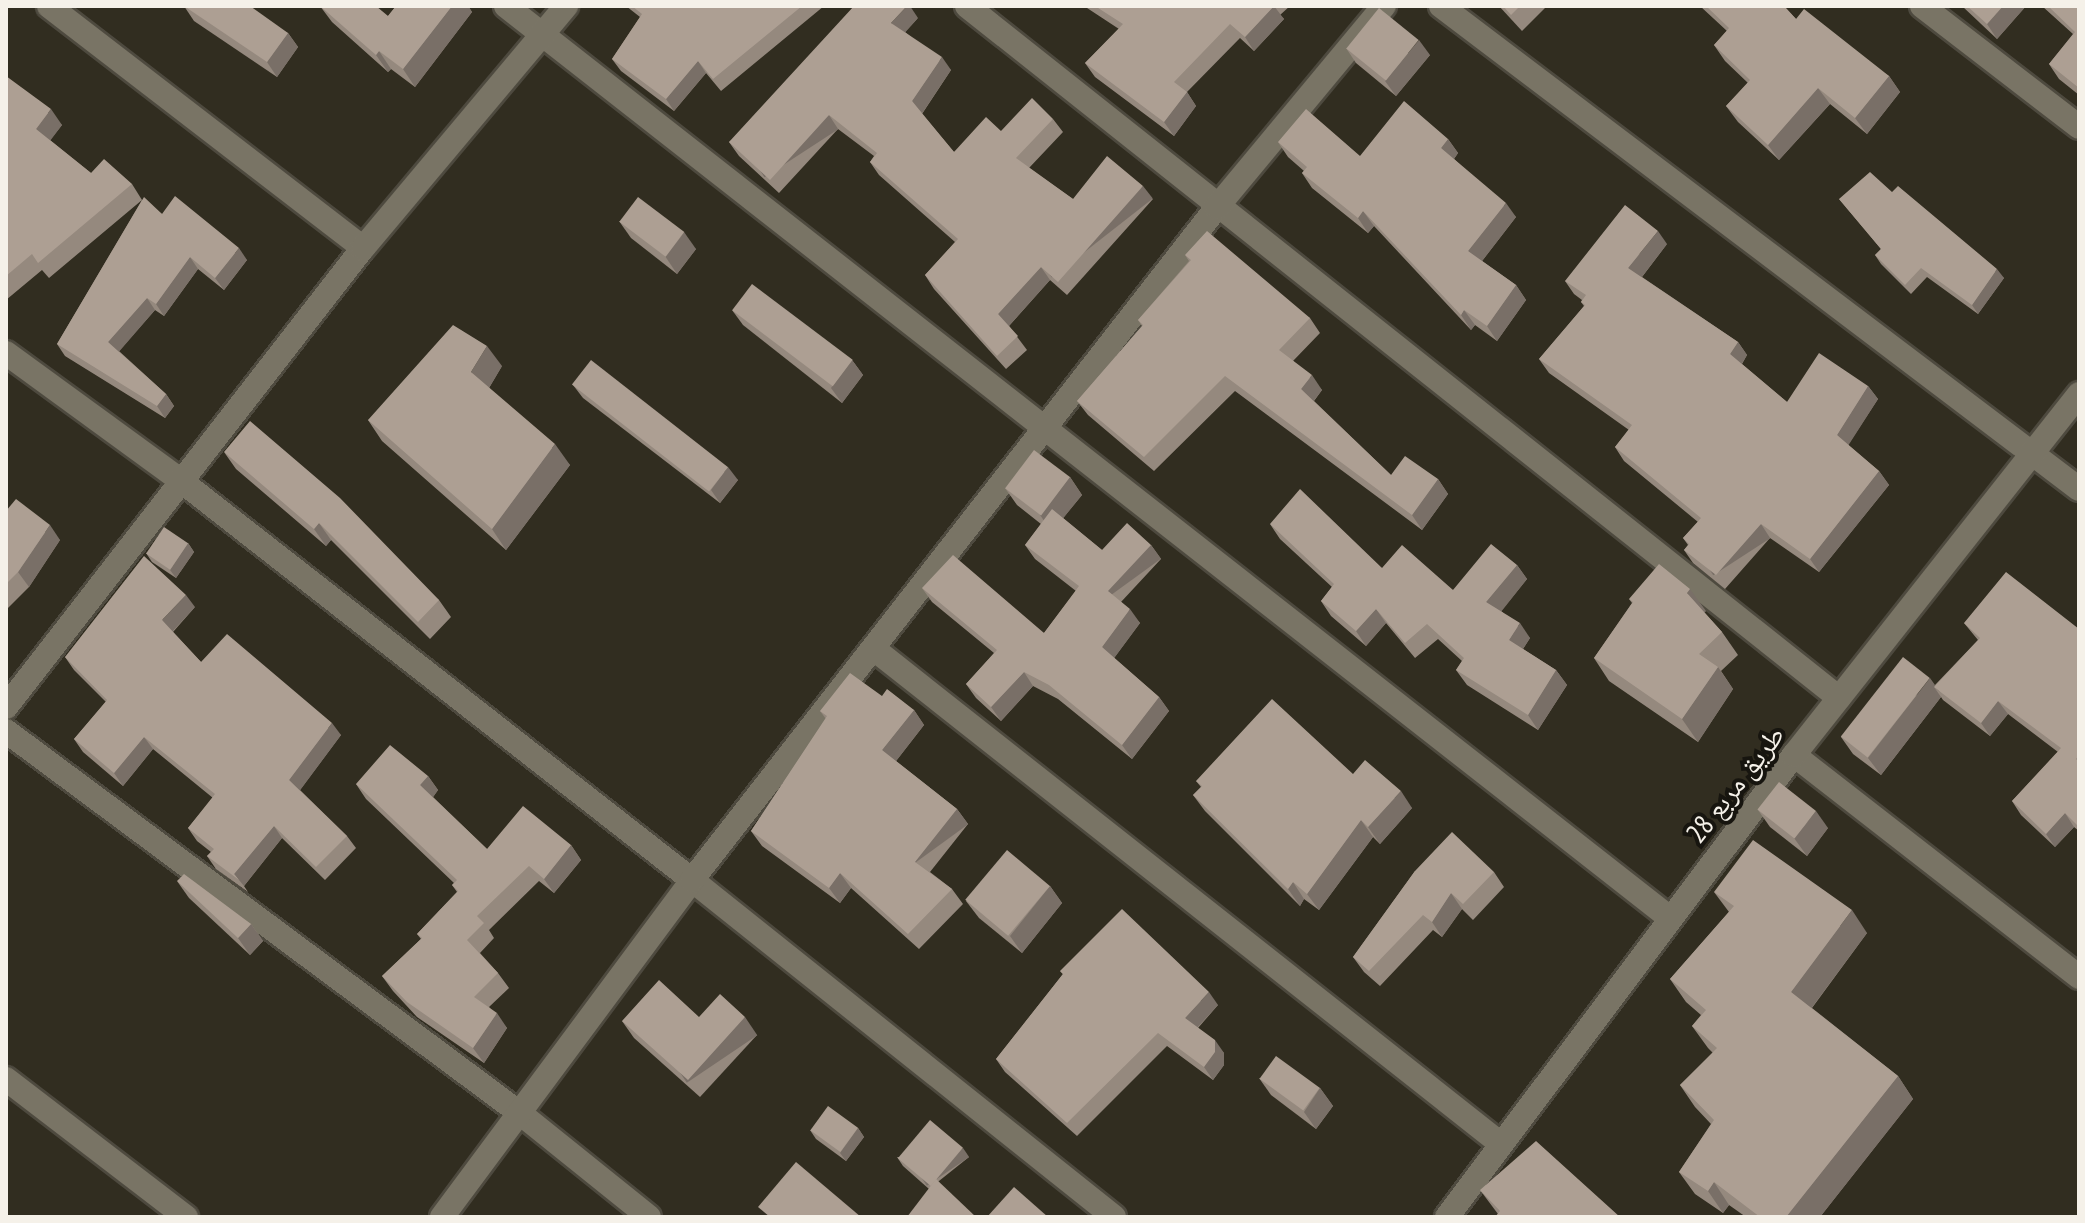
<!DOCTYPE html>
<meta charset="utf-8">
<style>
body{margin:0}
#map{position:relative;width:2085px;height:1223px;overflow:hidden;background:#312d20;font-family:"PT Sans Narrow","Noto Naskh Arabic",sans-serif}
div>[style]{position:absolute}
.roads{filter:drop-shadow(2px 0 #4e4a3f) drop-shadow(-2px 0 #4e4a3f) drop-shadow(0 2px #4e4a3f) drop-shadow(0 -2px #4e4a3f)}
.minor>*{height:24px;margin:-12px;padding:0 12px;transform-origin:12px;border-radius:12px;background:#797465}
.wall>*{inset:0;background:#95897e}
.shaded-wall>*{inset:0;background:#796f67;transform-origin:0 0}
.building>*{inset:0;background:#ad9f93;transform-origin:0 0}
span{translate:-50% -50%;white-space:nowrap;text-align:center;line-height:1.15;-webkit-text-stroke:8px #17150f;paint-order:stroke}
.street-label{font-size:28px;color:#f5f1e9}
.frame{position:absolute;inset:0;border:8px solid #f5f1e9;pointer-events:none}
</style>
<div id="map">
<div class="roads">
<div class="minor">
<div style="left:49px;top:6px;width:396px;rotate:37.6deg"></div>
<div style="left:506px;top:6px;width:1479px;rotate:38.08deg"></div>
<div style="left:967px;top:6px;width:1113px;rotate:38.43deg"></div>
<div style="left:1441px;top:6px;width:800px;rotate:37.13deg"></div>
<div style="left:1922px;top:6px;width:198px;rotate:37.6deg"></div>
<div style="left:6px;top:353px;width:215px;rotate:36.1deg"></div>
<div style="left:180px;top:480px;width:650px;rotate:38deg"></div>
<div style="left:692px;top:880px;width:540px;rotate:38.61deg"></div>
<div style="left:874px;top:649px;width:799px;rotate:38.29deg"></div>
<div style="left:6px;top:707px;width:581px;rotate:-52.13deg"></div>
<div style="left:363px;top:248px;width:316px;rotate:-50deg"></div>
<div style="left:6px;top:731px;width:642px;rotate:36.64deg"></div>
<div style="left:521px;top:1114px;width:164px;rotate:38.8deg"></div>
<div style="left:1794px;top:755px;width:361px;rotate:37.9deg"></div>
<div style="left:6px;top:1079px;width:227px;rotate:37.5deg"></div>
<div style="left:442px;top:1217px;width:420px;rotate:-53.4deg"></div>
<div style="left:692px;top:880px;width:854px;rotate:-52.04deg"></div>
<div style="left:1217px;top:207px;width:261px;rotate:-50.3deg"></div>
<div style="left:1447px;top:1217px;width:578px;rotate:-53.09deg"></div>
<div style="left:1794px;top:755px;width:460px;rotate:-51.7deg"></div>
</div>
</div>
<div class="wall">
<div style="clip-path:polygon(184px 6px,288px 33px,298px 47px,277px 77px,194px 21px)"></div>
<div style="clip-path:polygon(320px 6px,388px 16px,396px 6px,468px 6px,472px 12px,415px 87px,391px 69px,388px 72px,332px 22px)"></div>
<div style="clip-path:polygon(626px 6px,824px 6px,721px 91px,706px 73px,674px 111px,621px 71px,612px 59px,640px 17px)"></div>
<div style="clip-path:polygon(1084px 6px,1290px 6px,1280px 15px,1284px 19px,1254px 51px,1240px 38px,1187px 92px,1196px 106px,1174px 136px,1095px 77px,1085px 63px,1119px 29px)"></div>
<div style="clip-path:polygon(1499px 6px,1547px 6px,1522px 31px)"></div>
<div style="clip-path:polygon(1700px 6px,1784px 6px,1796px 19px,1889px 76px,1900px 92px,1867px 134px,1830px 104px,1779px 160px,1738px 122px,1726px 106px,1748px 83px,1725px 61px,1714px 45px,1727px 31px)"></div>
<div style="clip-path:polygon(1962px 6px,2026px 6px,1997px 39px)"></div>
<div style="clip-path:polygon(2042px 6px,2079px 6px,2079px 95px,2059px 79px,2049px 64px,2073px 34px)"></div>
<div style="clip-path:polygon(918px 18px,905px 32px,951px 70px,922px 114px,954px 152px,1001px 131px,1053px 119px,1063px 132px,1029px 168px,1073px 199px,1153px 199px,1067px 295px,1050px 280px,1009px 326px,1027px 350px,1006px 369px,934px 289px,925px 275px,955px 242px,879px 175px,870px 162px,874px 156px,838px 129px,779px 193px,739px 156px,729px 142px)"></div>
<div style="clip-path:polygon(1346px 48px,1430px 55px,1396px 96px,1356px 63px)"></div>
<div style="clip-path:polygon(6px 76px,62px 125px,50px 140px,91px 173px,132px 184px,142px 200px,162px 214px,247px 260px,224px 290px,198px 269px,164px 316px,155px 310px,119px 351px,166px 394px,174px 406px,165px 418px,65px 356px,57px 344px,142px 200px,49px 278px,42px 270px,6px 300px)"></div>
<div style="clip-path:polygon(1448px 139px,1458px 153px,1454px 159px,1516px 217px,1482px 261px,1516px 285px,1526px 300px,1497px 341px,1475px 325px,1471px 330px,1374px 226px,1368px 233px,1312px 188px,1302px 173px,1304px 171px,1288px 157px,1278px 142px,1360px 156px)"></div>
<div style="clip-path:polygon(1892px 192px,2004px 278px,1978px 314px,1927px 277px,1911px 294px,1881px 264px,1875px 255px,1881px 249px,1839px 199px)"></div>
<div style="clip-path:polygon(619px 221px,696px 249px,677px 274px,631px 238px)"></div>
<div style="clip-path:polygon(1667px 244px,1642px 277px,1738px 342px,1747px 355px,1742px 364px,1787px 402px,1868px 386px,1878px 399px,1848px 445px,1879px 471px,1889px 485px,1819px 572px,1770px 538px,1725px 589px,1693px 563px,1684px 550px,1688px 545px,1683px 538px,1698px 522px,1624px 461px,1615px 447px,1629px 430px,1549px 373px,1539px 359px,1584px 306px,1581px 302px,1582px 300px,1574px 294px,1565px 281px)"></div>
<div style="clip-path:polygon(1185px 255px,1310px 318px,1320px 333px,1293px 361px,1322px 390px,1314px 401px,1391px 475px,1438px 479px,1448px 494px,1422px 530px,1235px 391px,1154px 471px,1088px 415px,1077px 401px,1142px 326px,1138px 320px,1189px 261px)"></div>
<div style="clip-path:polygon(732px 310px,852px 360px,863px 375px,842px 403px,743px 325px)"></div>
<div style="clip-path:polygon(502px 366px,489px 388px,570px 465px,506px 550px,382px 441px,368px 420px)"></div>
<div style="clip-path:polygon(573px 385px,738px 480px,720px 503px,583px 398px)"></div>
<div style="clip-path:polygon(224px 452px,439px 600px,451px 617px,430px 639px,331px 540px,326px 546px,236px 469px)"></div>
<div style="clip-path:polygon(1070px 477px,1082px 495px,1063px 518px,1102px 550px,1151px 545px,1161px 559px,1121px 602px,1140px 623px,1114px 658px,1159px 697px,1169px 711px,1132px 759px,1058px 699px,1033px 686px,1001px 721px,976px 698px,966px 684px,994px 653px,932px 602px,922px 588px,1044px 633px,1076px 591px,1035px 559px,1025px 545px,1041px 524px,1017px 505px,1005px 488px)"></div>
<div style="clip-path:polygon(6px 511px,60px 540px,29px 587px,6px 610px)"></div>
<div style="clip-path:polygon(1270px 524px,1382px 568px,1453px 590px,1517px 565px,1527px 579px,1501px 611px,1530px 638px,1523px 649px,1556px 670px,1567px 685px,1538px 730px,1467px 685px,1456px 670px,1462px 661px,1438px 639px,1415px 658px,1386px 623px,1366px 646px,1331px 616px,1321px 601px,1332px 587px,1280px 539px)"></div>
<div style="clip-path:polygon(188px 543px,194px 552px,176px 578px,152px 562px,146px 553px)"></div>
<div style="clip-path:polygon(1629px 599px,1706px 611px,1704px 612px,1722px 632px,1738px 655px,1721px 671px,1733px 689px,1698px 742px,1609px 681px,1594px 658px,1632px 603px)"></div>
<div style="clip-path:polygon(195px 607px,173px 632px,201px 662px,341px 735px,300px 790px,347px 836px,356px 848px,325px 880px,282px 838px,244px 886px,248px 892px,216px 869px,207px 856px,211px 852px,197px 841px,188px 828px,213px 798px,153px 749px,123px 786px,83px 752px,74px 739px,106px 702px,74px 670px,65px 657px)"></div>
<div style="clip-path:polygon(1964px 623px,2079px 629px,2079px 831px,2074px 827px,2055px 847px,2021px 815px,2012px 801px,2058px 752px,2008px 714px,1990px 736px,1943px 700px,1941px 697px,1881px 775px,1853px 754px,1841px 737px,1935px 685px,1978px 640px)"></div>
<div style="clip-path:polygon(882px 696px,914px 710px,924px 725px,896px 761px,957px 809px,968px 824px,930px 872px,952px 889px,963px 904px,919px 949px,851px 888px,840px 903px,762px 846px,751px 831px,826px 719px,820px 711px)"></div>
<div style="clip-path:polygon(1353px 774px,1412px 808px,1380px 844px,1373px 837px,1319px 910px,1304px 899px,1300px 906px,1205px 811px,1193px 795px,1201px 787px,1196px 781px)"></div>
<div style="clip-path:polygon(428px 776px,438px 790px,433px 797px,487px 849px,571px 845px,581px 860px,554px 893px,539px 881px,489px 930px,494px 938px,480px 953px,498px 973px,509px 988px,489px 1007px,507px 1028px,484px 1063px,417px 1017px,393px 991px,382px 976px,421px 939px,417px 934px,457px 892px,452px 885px,454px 883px,366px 799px,356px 784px)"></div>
<div style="clip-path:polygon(1758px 810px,1828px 828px,1807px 856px,1770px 827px)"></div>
<div style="clip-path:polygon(1415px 871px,1494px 872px,1504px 887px,1473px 920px,1462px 909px,1442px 937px,1433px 930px,1380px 986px,1364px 972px,1353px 957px)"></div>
<div style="clip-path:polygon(177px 881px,251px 924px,263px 941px,250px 955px,189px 898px)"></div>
<div style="clip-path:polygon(1050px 886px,1062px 903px,1022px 953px,979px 918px,966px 901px)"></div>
<div style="clip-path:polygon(1714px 892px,1867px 933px,1812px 1008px,1898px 1076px,1913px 1099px,1820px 1217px,1746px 1217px,1729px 1205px,1723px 1213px,1695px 1194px,1679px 1172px,1711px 1124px,1695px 1107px,1680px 1085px,1713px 1053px,1708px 1048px,1692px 1026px,1701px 1015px,1686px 1002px,1670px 979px,1729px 912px)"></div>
<div style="clip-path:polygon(1060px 971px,1218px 1005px,1198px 1028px,1224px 1053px,1224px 1065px,1213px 1080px,1167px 1046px,1077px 1136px,1005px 1072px,996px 1059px,1063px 974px)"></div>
<div style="clip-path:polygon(699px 1017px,757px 1035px,700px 1097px,634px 1038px,622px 1021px)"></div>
<div style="clip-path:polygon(1259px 1078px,1320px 1088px,1333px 1106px,1316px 1129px,1271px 1095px)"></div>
<div style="clip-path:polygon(858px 1128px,864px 1137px,846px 1161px,816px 1139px,810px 1130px)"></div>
<div style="clip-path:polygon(897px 1157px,969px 1157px,929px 1189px,903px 1166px)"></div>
<div style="clip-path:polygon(1480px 1190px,1620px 1217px,1498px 1214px)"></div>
</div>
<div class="shaded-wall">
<div style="clip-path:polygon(452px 6px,468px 6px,472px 12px,415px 87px,403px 69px)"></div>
<div style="clip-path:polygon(907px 6px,910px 6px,918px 18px,901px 37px,891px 23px)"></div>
<div style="clip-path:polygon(1274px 6px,1284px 19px,1254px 51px,1245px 37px)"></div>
<div style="clip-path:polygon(2003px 6px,2026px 6px,1997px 39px,1987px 24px)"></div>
<div style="clip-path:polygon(288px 33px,298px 47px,277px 77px,267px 62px)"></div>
<div style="clip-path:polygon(1419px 40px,1430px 55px,1396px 96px,1385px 81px)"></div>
<div style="clip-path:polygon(379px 51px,391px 69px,388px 72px,376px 55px)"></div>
<div style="clip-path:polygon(942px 57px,951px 70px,921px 115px,912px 101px)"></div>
<div style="clip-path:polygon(698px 61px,706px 73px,674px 111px,666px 99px)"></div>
<div style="clip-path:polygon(1889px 76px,1900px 92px,1867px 134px,1855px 118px)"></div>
<div style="clip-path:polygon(1818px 88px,1830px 104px,1779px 160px,1768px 145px)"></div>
<div style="clip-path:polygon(1187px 92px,1196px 106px,1174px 136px,1164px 122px)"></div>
<div style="clip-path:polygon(51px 109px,62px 125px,47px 145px,36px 129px)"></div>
<div style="left:829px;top:115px;width:17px;height:88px;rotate:57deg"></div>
<div style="clip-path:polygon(1448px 139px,1458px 153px,1451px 163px,1441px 148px)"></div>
<div style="left:1143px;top:186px;width:16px;height:128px;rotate:52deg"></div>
<div style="clip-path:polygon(1506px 203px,1516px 217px,1479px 265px,1468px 251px)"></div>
<div style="clip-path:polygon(1363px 211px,1374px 226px,1368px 233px,1358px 218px)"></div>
<div style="clip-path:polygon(1658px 231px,1667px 244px,1638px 282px,1628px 268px)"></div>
<div style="clip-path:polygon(684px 232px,696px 249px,677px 274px,665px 256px)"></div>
<div style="clip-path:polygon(239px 248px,247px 260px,224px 290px,215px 278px)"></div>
<div style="clip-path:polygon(190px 257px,198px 269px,164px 316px,156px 304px)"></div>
<div style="clip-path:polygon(1041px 267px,1050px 280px,1007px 328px,998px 314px)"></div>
<div style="clip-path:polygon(1997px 269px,2004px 278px,1978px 314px,1972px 305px)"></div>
<div style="clip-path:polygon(1516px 285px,1526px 300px,1497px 341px,1487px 326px)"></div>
<div style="clip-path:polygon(147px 298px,155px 310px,117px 354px,108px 342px)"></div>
<div style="clip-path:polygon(1464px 310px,1475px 325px,1471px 330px,1461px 315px)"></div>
<div style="clip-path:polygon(1738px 342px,1747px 355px,1739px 368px,1730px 354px)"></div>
<div style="clip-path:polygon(487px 346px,502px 366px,486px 393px,471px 372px)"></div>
<div style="clip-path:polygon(852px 360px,863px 375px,842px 403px,831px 388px)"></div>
<div style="clip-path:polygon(1312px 375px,1322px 390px,1312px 403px,1301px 389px)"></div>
<div style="clip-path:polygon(1868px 386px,1878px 399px,1846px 449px,1837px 435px)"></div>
<div style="clip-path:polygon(166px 394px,174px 406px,165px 418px,157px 406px)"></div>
<div style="clip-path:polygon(555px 444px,570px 465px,506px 550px,492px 529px)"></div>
<div style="clip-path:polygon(728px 467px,738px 480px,720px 503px,711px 490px)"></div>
<div style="clip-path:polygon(1879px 471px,1889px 485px,1819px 572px,1810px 559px)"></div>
<div style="clip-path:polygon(1070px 477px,1082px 495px,1052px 532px,1040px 515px)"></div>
<div style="clip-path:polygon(1438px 479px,1448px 494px,1422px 530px,1412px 515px)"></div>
<div style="clip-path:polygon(319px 523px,331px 540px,326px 546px,314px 529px)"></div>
<div style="left:1761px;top:524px;width:17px;height:68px;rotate:57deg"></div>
<div style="clip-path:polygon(50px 525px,60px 540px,29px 587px,18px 572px)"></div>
<div style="clip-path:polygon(188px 543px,194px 552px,176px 578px,170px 570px)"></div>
<div style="left:1151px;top:545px;width:17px;height:63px;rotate:54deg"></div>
<div style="clip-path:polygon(1517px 565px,1527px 579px,1497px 617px,1486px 602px)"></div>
<div style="clip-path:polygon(1690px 589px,1706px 611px,1702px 615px,1687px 593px)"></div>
<div style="clip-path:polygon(186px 595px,195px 607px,171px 633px,162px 620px)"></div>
<div style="clip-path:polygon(1130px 609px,1140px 623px,1112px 661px,1102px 647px)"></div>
<div style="clip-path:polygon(1376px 609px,1386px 623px,1366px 646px,1356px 631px)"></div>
<div style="clip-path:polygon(1520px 623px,1530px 638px,1519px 655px,1509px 640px)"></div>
<div style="clip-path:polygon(1718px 667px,1733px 689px,1698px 742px,1682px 719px)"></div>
<div style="clip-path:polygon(1556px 670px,1567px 685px,1538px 730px,1528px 715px)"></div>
<div style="clip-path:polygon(1024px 672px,1033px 686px,1001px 721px,991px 707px)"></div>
<div style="clip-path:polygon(1930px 678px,1940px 692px,1934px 687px,1941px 697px,1881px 775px,1868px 758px)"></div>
<div style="clip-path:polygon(1159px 697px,1169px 711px,1132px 759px,1122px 745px)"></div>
<div style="clip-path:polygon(1998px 701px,2008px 714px,1990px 736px,1981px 723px)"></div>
<div style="clip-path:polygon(914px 710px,924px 725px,893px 765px,882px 750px)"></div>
<div style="clip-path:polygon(332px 723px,341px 735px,298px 793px,289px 780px)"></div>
<div style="clip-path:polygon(144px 737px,153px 749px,123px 786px,114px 773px)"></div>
<div style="clip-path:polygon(428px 776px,438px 790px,431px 800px,420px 785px)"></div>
<div style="clip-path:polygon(1401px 791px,1412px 808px,1380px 844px,1368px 827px)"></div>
<div style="left:957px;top:809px;width:19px;height:68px;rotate:54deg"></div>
<div style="clip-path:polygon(1816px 811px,1828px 828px,1807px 856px,1794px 838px)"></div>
<div style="clip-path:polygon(2065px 813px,2074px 827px,2055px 847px,2046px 834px)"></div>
<div style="clip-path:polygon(1361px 820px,1373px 837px,1319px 910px,1307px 894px)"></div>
<div style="clip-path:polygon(274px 826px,282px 838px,244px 886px,234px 874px)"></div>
<div style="clip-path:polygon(571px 845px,581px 860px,554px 893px,544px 879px)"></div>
<div style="clip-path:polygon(840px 873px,851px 888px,840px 903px,829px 888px)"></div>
<div style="clip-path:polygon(1293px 882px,1304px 899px,1300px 906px,1288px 889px)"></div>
<div style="clip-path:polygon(1050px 886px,1062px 903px,1022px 953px,1010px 936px)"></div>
<div style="clip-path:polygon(1451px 893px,1462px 909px,1442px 937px,1432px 922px)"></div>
<div style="clip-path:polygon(1852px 910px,1867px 933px,1807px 1014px,1791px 992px)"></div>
<div style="clip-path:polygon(251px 924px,263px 941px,250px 955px,238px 938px)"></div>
<div style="clip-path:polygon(1209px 992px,1218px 1005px,1194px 1031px,1185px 1018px)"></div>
<div style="clip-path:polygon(497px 1013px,507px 1028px,484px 1063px,473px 1048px)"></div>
<div style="left:745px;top:1017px;width:22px;height:85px;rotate:56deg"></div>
<div style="clip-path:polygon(1215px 1040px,1224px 1053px,1224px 1065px,1213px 1080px,1204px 1067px)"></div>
<div style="clip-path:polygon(1898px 1076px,1913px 1099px,1820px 1217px,1786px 1217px)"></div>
<div style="clip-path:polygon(1320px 1088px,1333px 1106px,1316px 1129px,1304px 1112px)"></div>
<div style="clip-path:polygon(858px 1128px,864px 1137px,846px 1161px,840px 1153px)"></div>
<div style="left:963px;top:1148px;width:11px;height:51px;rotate:56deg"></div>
<div style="clip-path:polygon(1714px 1182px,1729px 1205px,1723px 1213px,1708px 1191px)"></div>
</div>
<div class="building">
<div style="clip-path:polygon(184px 6px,250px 6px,288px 33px,267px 62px)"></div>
<div style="clip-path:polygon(320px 6px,376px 6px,388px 16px,396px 6px,452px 6px,403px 69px,379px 51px,376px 55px)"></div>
<div style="clip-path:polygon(632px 6px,802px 6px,713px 79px,698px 61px,666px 99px,612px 59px,642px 14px)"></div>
<div style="clip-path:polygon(854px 6px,907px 6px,891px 23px,942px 57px,912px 101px,954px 152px,986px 117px,1001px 131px,1032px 98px,1053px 119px,1016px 158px,1073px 199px,1107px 156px,1143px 186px,1058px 282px,1041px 267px,998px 314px,1018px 336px,997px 356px,925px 275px,958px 239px,870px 162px,877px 153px,829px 115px,770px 180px,729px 142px)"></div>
<div style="clip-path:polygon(1095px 6px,1274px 6px,1245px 37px,1230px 24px,1174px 82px,1187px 92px,1164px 122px,1085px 63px,1123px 24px)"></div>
<div style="clip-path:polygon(1503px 6px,1520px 6px,1511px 15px)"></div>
<div style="clip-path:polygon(1706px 6px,1784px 6px,1796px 19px,1804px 9px,1889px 76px,1855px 118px,1818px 88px,1768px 145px,1726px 106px,1750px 80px,1714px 45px,1729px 28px)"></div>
<div style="clip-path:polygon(1967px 6px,2003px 6px,1987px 24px)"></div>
<div style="clip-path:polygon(2048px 6px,2079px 6px,2079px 88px,2049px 64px,2075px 32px)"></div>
<div style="left:1379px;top:8px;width:51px;height:52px;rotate:39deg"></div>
<div style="clip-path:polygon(6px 76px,51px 109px,36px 129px,91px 173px,104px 159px,132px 184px,38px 263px,32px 254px,6px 276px)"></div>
<div style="clip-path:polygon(1404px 101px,1448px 139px,1441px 148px,1506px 203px,1468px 251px,1516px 285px,1487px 326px,1464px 310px,1461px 315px,1363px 211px,1358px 218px,1302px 173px,1307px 167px,1278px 142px,1306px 109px,1360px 156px)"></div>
<div style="clip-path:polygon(1870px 172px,1892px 192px,1898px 186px,1997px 269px,1972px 305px,1921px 268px,1905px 285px,1875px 255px,1881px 249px,1839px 199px)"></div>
<div style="clip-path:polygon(175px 196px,239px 248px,215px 278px,190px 257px,156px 304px,147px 298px,108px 342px,166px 394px,157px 406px,57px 344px,144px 197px,162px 214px)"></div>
<div style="left:638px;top:197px;width:58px;height:31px;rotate:37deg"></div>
<div style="clip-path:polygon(1625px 205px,1658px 231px,1628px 268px,1738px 342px,1730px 354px,1787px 402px,1819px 353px,1868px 386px,1837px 435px,1879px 471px,1810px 559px,1761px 524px,1716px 575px,1684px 550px,1689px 544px,1683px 538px,1701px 518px,1615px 447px,1632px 425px,1539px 359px,1585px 305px,1581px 302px,1586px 295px,1565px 281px)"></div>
<div style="clip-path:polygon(1207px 231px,1310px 318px,1279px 350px,1312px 375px,1301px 389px,1391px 475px,1405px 456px,1438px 479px,1412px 515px,1225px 376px,1144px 457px,1077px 401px,1143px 325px,1138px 320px,1191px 260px,1185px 255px)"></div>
<div style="left:752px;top:284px;width:126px;height:33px;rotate:37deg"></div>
<div style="clip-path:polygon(453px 325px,487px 346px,471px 372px,555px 444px,492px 529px,368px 420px)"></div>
<div style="left:591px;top:360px;width:174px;height:31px;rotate:38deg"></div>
<div style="clip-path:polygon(250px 421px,340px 498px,439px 600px,418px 622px,319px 523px,314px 529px,224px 452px)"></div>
<div style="left:1034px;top:450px;width:45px;height:48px;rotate:37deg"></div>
<div style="clip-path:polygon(1300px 489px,1382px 568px,1402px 545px,1453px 590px,1491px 544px,1517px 565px,1486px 602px,1520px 623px,1509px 640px,1556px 670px,1528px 715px,1456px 670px,1464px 658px,1427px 624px,1405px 643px,1376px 609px,1356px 631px,1321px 601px,1334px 584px,1270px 524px)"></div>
<div style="clip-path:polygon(16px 499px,50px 525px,18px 572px,6px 584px,6px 511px)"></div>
<div style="clip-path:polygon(1052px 509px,1102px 550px,1127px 523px,1151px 545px,1108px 591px,1130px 609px,1102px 647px,1159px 697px,1122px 745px,1049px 685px,1024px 672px,991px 707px,966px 684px,997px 650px,922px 588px,953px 555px,1044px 633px,1079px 586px,1025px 545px)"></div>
<div style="left:164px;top:527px;width:29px;height:32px;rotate:34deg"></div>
<div style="clip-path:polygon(144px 556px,186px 595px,162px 620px,201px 662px,227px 634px,332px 723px,289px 780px,347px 836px,316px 867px,274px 826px,234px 874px,239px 880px,207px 856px,214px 849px,188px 828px,215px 794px,144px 737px,114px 773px,74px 739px,107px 700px,65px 657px)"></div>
<div style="clip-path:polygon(1659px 564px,1690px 589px,1687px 593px,1722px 632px,1699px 654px,1718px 667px,1682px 719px,1594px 658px,1633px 602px,1629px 599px)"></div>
<div style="clip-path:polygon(2006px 572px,2079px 629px,2079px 755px,2076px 759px,2079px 762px,2079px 827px,2065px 813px,2046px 834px,2012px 801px,2061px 748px,1998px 701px,1981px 723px,1934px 687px,1980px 638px,1964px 623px)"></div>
<div style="left:1903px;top:657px;width:34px;height:101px;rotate:38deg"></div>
<div style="clip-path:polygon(850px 673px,882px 696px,887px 689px,914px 710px,882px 750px,957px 809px,915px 862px,952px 889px,908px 934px,840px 873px,829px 888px,751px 831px,827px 716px,820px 711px)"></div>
<div style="clip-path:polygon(1272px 699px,1353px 774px,1365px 760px,1401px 791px,1368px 827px,1361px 820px,1307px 894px,1293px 882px,1288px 889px,1193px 795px,1202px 786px,1196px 781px)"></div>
<div style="clip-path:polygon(390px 745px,428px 776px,420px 785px,487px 849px,523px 806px,571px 845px,544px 879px,529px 866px,477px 916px,484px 923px,467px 940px,498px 973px,474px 997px,497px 1013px,473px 1048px,407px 1002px,382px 976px,422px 938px,417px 934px,458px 891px,452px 885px,457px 880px,356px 784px)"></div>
<div style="left:1779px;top:782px;width:47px;height:35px;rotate:38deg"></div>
<div style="clip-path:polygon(1452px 832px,1494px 872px,1463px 904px,1451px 893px,1432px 922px,1423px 915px,1369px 971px,1353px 957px,1415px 871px)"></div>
<div style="clip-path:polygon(1753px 840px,1852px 910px,1791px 992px,1898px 1076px,1786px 1217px,1760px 1217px,1714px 1182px,1708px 1191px,1679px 1172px,1714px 1120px,1680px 1085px,1717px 1048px,1692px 1026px,1706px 1010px,1670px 979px,1734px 906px,1714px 892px)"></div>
<div style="left:1007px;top:850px;width:56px;height:65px;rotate:40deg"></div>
<div style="clip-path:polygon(184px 874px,251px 924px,238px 938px,177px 881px)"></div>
<div style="clip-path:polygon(1122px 909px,1209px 992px,1185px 1018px,1215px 1040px,1215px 1052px,1204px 1067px,1158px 1033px,1067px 1123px,996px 1059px,1063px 974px,1060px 971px)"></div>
<div style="clip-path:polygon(659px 980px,699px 1017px,720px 994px,745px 1017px,688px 1080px,622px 1021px)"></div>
<div style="left:1276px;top:1056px;width:54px;height:28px;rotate:36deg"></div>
<div style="left:828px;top:1106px;width:37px;height:30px;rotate:36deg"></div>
<div style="left:930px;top:1120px;width:43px;height:50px;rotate:40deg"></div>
<div style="clip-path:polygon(1536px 1141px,1620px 1217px,1495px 1217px,1500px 1211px,1480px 1190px)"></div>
<div style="clip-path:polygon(796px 1162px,861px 1217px,770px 1217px,758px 1207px)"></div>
<div style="clip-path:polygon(936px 1179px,976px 1217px,907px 1217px)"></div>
<div style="clip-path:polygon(1014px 1187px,1048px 1217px,987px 1217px)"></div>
</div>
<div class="street-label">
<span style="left:1735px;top:784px;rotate:-52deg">طريق مربع 28</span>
</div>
<div class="frame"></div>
</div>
